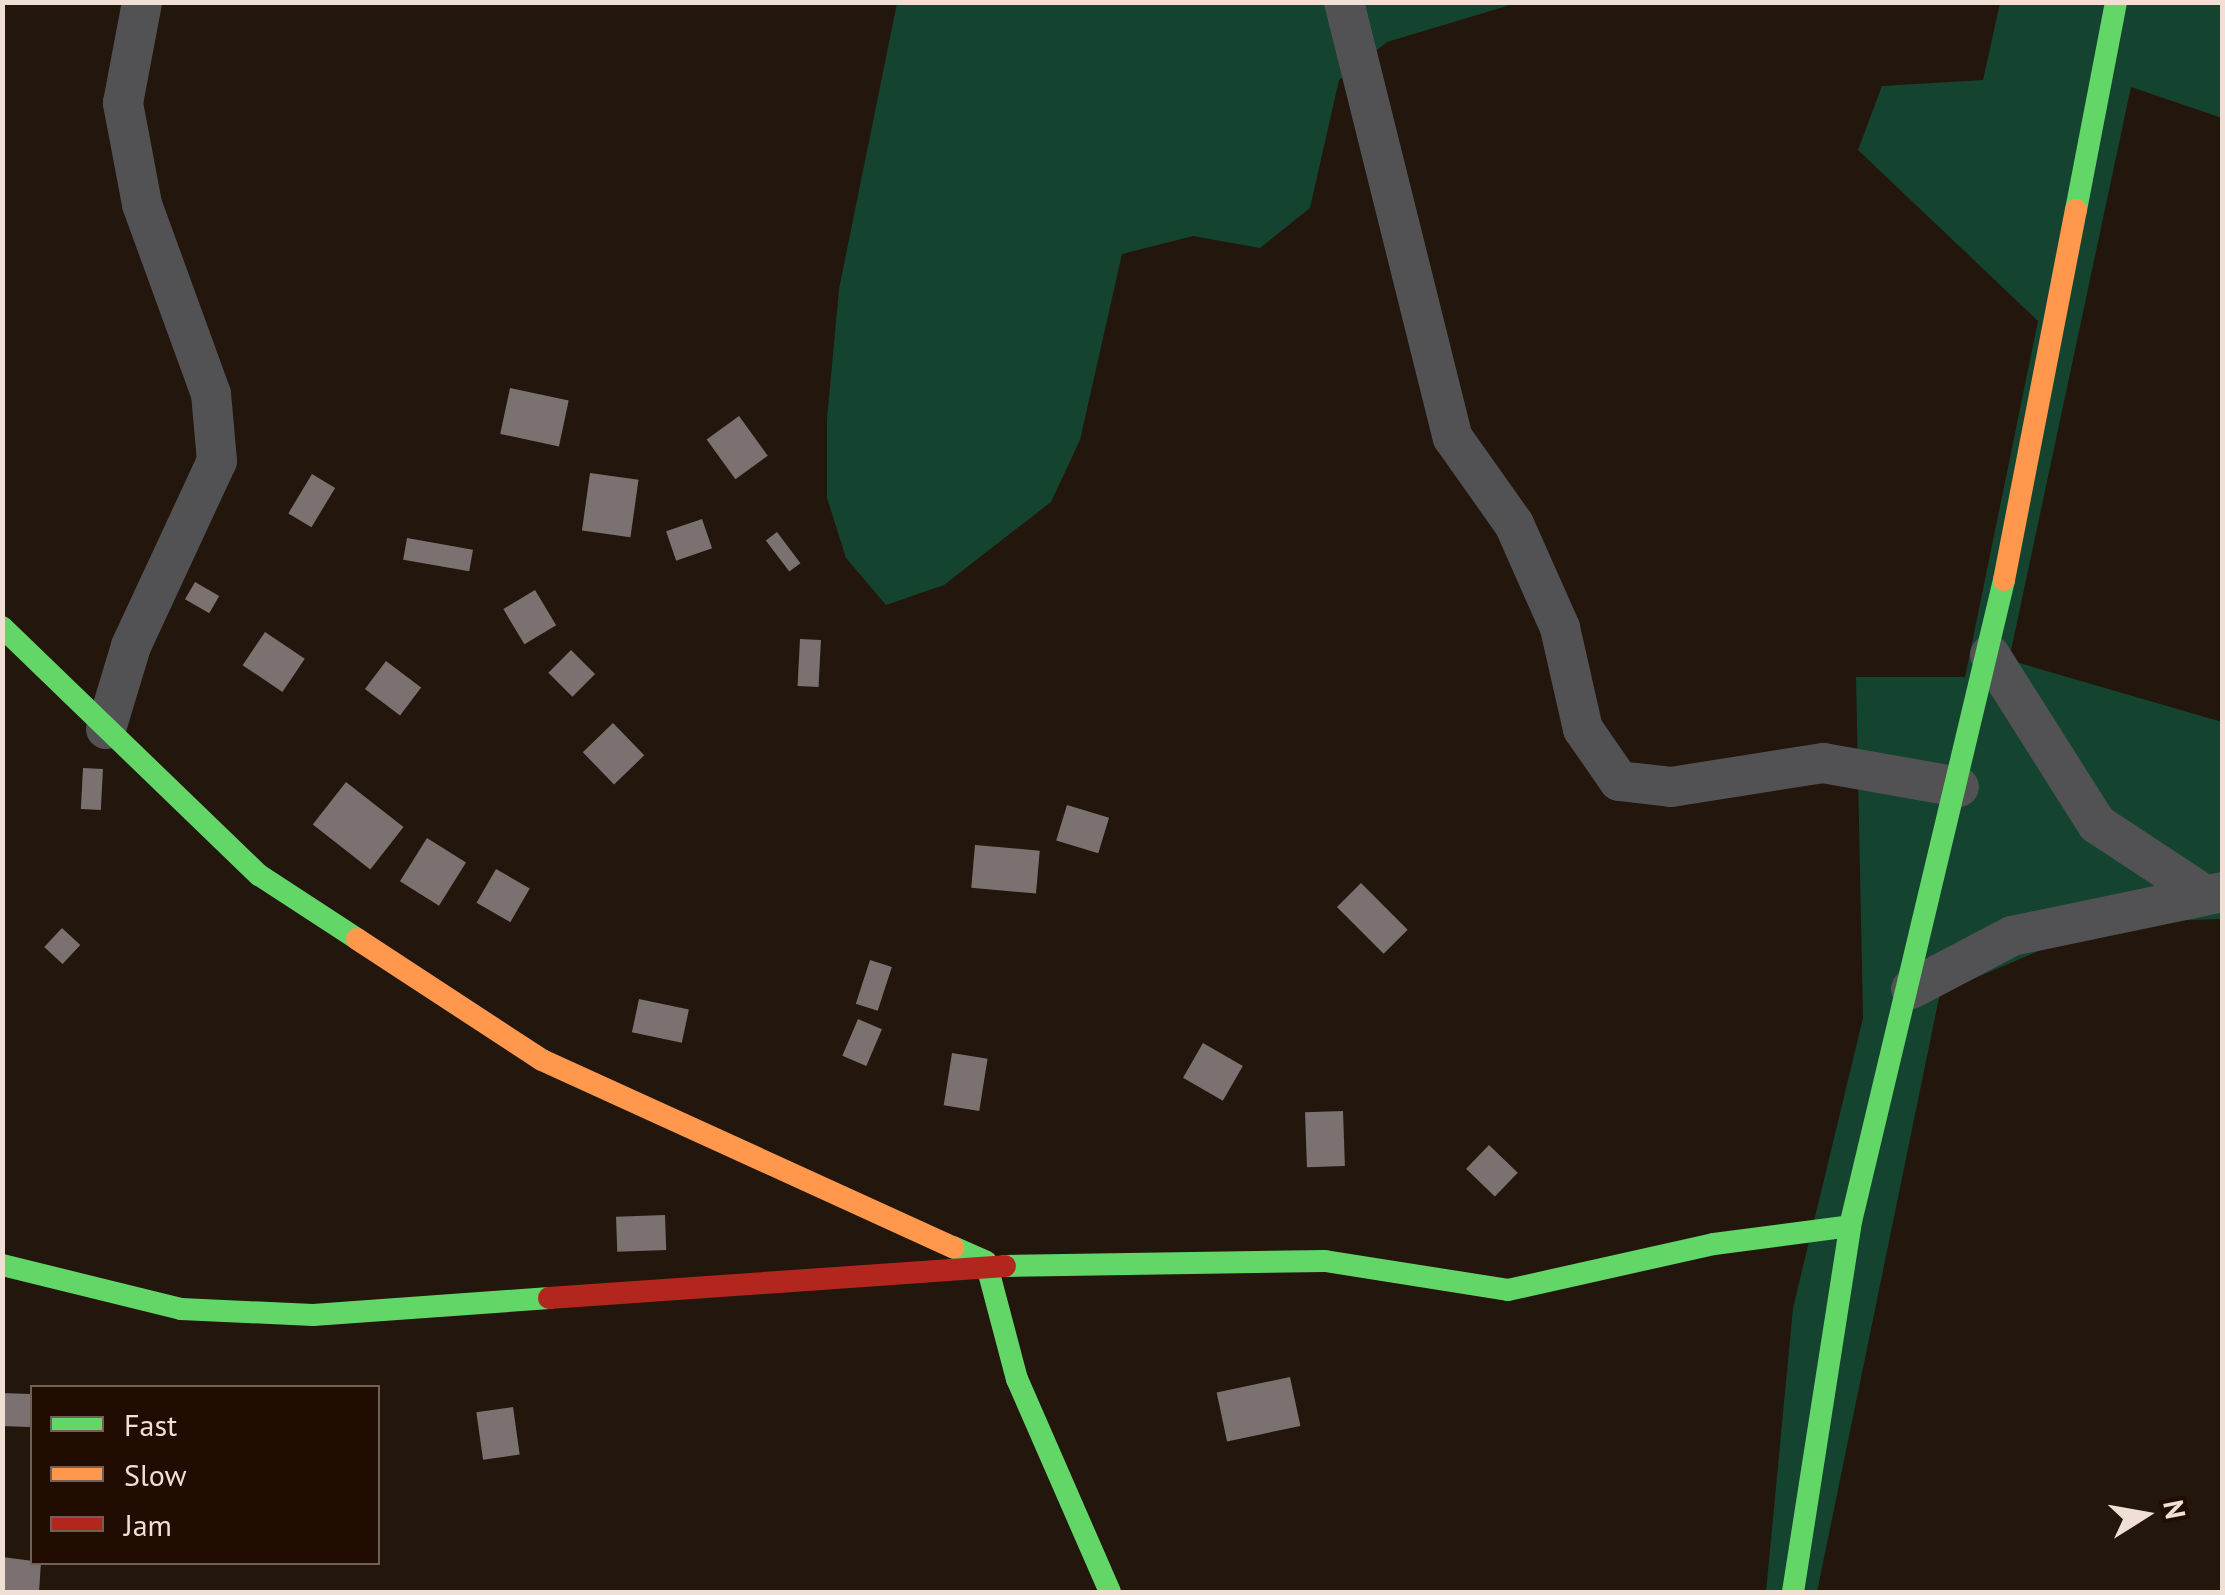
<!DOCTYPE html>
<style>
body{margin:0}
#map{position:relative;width:2225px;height:1595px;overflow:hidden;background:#22160d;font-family:"PT Sans",sans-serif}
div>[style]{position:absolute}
.green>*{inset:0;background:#144330}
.building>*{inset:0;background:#7c7171;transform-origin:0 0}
.street>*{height:40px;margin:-20px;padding:0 20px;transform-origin:20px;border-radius:20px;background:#525254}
.fast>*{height:22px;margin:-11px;padding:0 11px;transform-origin:11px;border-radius:11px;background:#63d668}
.slow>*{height:22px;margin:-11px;padding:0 11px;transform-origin:11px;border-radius:11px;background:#ff974d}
.jam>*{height:22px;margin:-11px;padding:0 11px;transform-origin:11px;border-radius:11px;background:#b3261e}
span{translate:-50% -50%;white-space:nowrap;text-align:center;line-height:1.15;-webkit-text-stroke:10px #200c00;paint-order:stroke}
.frame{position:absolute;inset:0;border:5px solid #efdfd5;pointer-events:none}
.legend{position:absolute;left:30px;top:1385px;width:350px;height:180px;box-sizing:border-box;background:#200c00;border:2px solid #736055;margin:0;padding:12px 18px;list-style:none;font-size:30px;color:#efdfd5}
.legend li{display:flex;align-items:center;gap:20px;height:50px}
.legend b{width:50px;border:2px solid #736055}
.north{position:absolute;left:2095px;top:1465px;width:100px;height:100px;-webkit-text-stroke:8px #200c00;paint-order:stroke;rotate:79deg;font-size:28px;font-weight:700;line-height:40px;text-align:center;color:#efdfd5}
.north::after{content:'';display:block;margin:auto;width:35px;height:45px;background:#efdfd5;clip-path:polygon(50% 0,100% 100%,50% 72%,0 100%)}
</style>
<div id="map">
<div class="green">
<div style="clip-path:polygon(897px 3px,1517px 3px,1387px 42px,1339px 80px,1310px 208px,1260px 248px,1193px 236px,1122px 254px,1080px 440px,1051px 502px,944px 585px,886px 605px,846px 558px,827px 498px,827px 419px,839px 289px)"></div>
<div style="clip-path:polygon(2000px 3px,2222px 3px,2222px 118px,2131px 87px,2009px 660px,2222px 722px,2222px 919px,2104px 923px,1940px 993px,1817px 1592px,1766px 1592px,1793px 1308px,1863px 1018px,1856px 677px,1965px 677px,2038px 321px,1858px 150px,1882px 86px,1983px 80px)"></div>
</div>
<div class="building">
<div style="left:510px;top:388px;width:60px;height:47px;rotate:12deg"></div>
<div style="left:739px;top:416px;width:49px;height:40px;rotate:54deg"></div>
<div style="left:590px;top:473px;width:49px;height:58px;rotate:8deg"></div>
<div style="left:312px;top:474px;width:27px;height:46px;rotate:31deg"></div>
<div style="left:702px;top:519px;width:31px;height:38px;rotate:71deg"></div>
<div style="left:777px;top:532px;width:39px;height:14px;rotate:53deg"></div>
<div style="left:407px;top:538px;width:67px;height:22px;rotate:10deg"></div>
<div style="left:195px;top:582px;width:28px;height:20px;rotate:30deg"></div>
<div style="left:535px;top:590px;width:41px;height:37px;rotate:59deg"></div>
<div style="left:265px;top:632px;width:48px;height:40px;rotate:34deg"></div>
<div style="left:800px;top:639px;width:21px;height:47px;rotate:3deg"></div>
<div style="left:571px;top:650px;width:34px;height:32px;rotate:45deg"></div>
<div style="left:386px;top:661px;width:44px;height:35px;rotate:37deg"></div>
<div style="left:613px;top:723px;width:45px;height:42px;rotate:46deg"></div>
<div style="left:83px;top:768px;width:20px;height:41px;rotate:3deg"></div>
<div style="left:346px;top:782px;width:73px;height:54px;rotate:38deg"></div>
<div style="left:1067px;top:805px;width:44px;height:37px;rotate:17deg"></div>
<div style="left:427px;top:838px;width:46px;height:51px;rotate:32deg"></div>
<div style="left:975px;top:845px;width:65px;height:43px;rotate:5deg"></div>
<div style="left:496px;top:869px;width:39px;height:39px;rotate:30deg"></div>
<div style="left:1361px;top:883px;width:66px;height:34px;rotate:45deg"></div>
<div style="left:62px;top:928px;width:25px;height:26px;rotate:43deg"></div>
<div style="left:870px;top:960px;width:23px;height:46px;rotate:18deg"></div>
<div style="left:639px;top:999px;width:51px;height:34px;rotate:12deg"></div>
<div style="left:858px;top:1019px;width:26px;height:40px;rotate:23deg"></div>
<div style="left:1203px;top:1043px;width:46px;height:40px;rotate:30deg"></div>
<div style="left:952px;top:1053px;width:36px;height:53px;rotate:9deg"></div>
<div style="left:1343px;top:1111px;width:55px;height:38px;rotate:88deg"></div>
<div style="left:1489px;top:1145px;width:40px;height:33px;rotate:44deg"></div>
<div style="left:665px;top:1215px;width:35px;height:49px;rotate:88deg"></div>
<div style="left:1290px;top:1377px;width:50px;height:75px;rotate:78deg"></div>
<div style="left:2px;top:1393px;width:29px;height:33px;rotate:2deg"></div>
<div style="left:513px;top:1407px;width:48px;height:37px;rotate:82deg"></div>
<div style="clip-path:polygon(2px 1557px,41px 1562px,39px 1592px,2px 1592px)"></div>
</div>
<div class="street">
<div style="left:1344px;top:2px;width:449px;rotate:76deg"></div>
<div style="left:1453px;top:438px;width:105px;rotate:54.7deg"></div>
<div style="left:1514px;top:524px;width:114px;rotate:66.1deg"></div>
<div style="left:1560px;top:628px;width:104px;rotate:77.2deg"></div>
<div style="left:1583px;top:729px;width:63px;rotate:55.3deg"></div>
<div style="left:1619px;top:781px;width:52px;rotate:6.6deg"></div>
<div style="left:1671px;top:787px;width:154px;rotate:-9deg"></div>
<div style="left:1823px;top:763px;width:138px;rotate:10deg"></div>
<div style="left:1990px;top:655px;width:200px;rotate:57.7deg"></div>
<div style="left:2097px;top:824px;width:123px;rotate:33.4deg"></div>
<div style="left:106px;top:729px;width:87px;rotate:-73.2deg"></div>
<div style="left:131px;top:646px;width:204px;rotate:-65.1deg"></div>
<div style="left:217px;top:461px;width:67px;rotate:-95.1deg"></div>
<div style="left:211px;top:394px;width:202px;rotate:-110deg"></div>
<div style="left:142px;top:204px;width:103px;rotate:-100.7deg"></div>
<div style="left:123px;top:103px;width:103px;rotate:-79.3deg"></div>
<div style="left:1911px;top:989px;width:114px;rotate:-27.7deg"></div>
<div style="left:2012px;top:936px;width:215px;rotate:-11.8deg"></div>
</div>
<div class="fast">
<div style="left:2076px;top:210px;width:212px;rotate:-79.1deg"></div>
<div style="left:2px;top:627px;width:357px;rotate:44deg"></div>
<div style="left:259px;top:875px;width:117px;rotate:33.1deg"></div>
<div style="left:953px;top:1247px;width:36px;rotate:24deg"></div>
<div style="left:986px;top:1262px;width:121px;rotate:75.2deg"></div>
<div style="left:1017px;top:1379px;width:232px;rotate:66.4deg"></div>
<div style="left:2px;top:1265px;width:184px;rotate:13.8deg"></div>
<div style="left:181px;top:1309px;width:132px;rotate:2.6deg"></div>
<div style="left:313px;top:1315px;width:237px;rotate:-4.1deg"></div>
<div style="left:1005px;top:1266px;width:320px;rotate:-0.9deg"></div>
<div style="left:1325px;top:1261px;width:185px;rotate:9deg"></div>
<div style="left:1508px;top:1290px;width:211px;rotate:-12.6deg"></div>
<div style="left:1714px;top:1244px;width:137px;rotate:-7.5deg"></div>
<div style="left:1793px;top:1592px;width:370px;rotate:-81.1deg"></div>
<div style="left:1850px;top:1226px;width:664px;rotate:-76.59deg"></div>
</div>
<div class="slow">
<div style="left:2004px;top:580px;width:377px;rotate:-79deg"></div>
<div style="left:357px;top:939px;width:221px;rotate:33.2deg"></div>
<div style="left:542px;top:1060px;width:452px;rotate:24.5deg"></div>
</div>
<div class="jam">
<div style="left:549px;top:1298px;width:457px;rotate:-4deg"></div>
</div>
<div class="frame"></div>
<ul class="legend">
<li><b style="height:12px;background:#63d668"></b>Fast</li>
<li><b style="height:12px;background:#ff974d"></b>Slow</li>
<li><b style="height:12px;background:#b3261e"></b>Jam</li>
</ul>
<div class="north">N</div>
</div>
